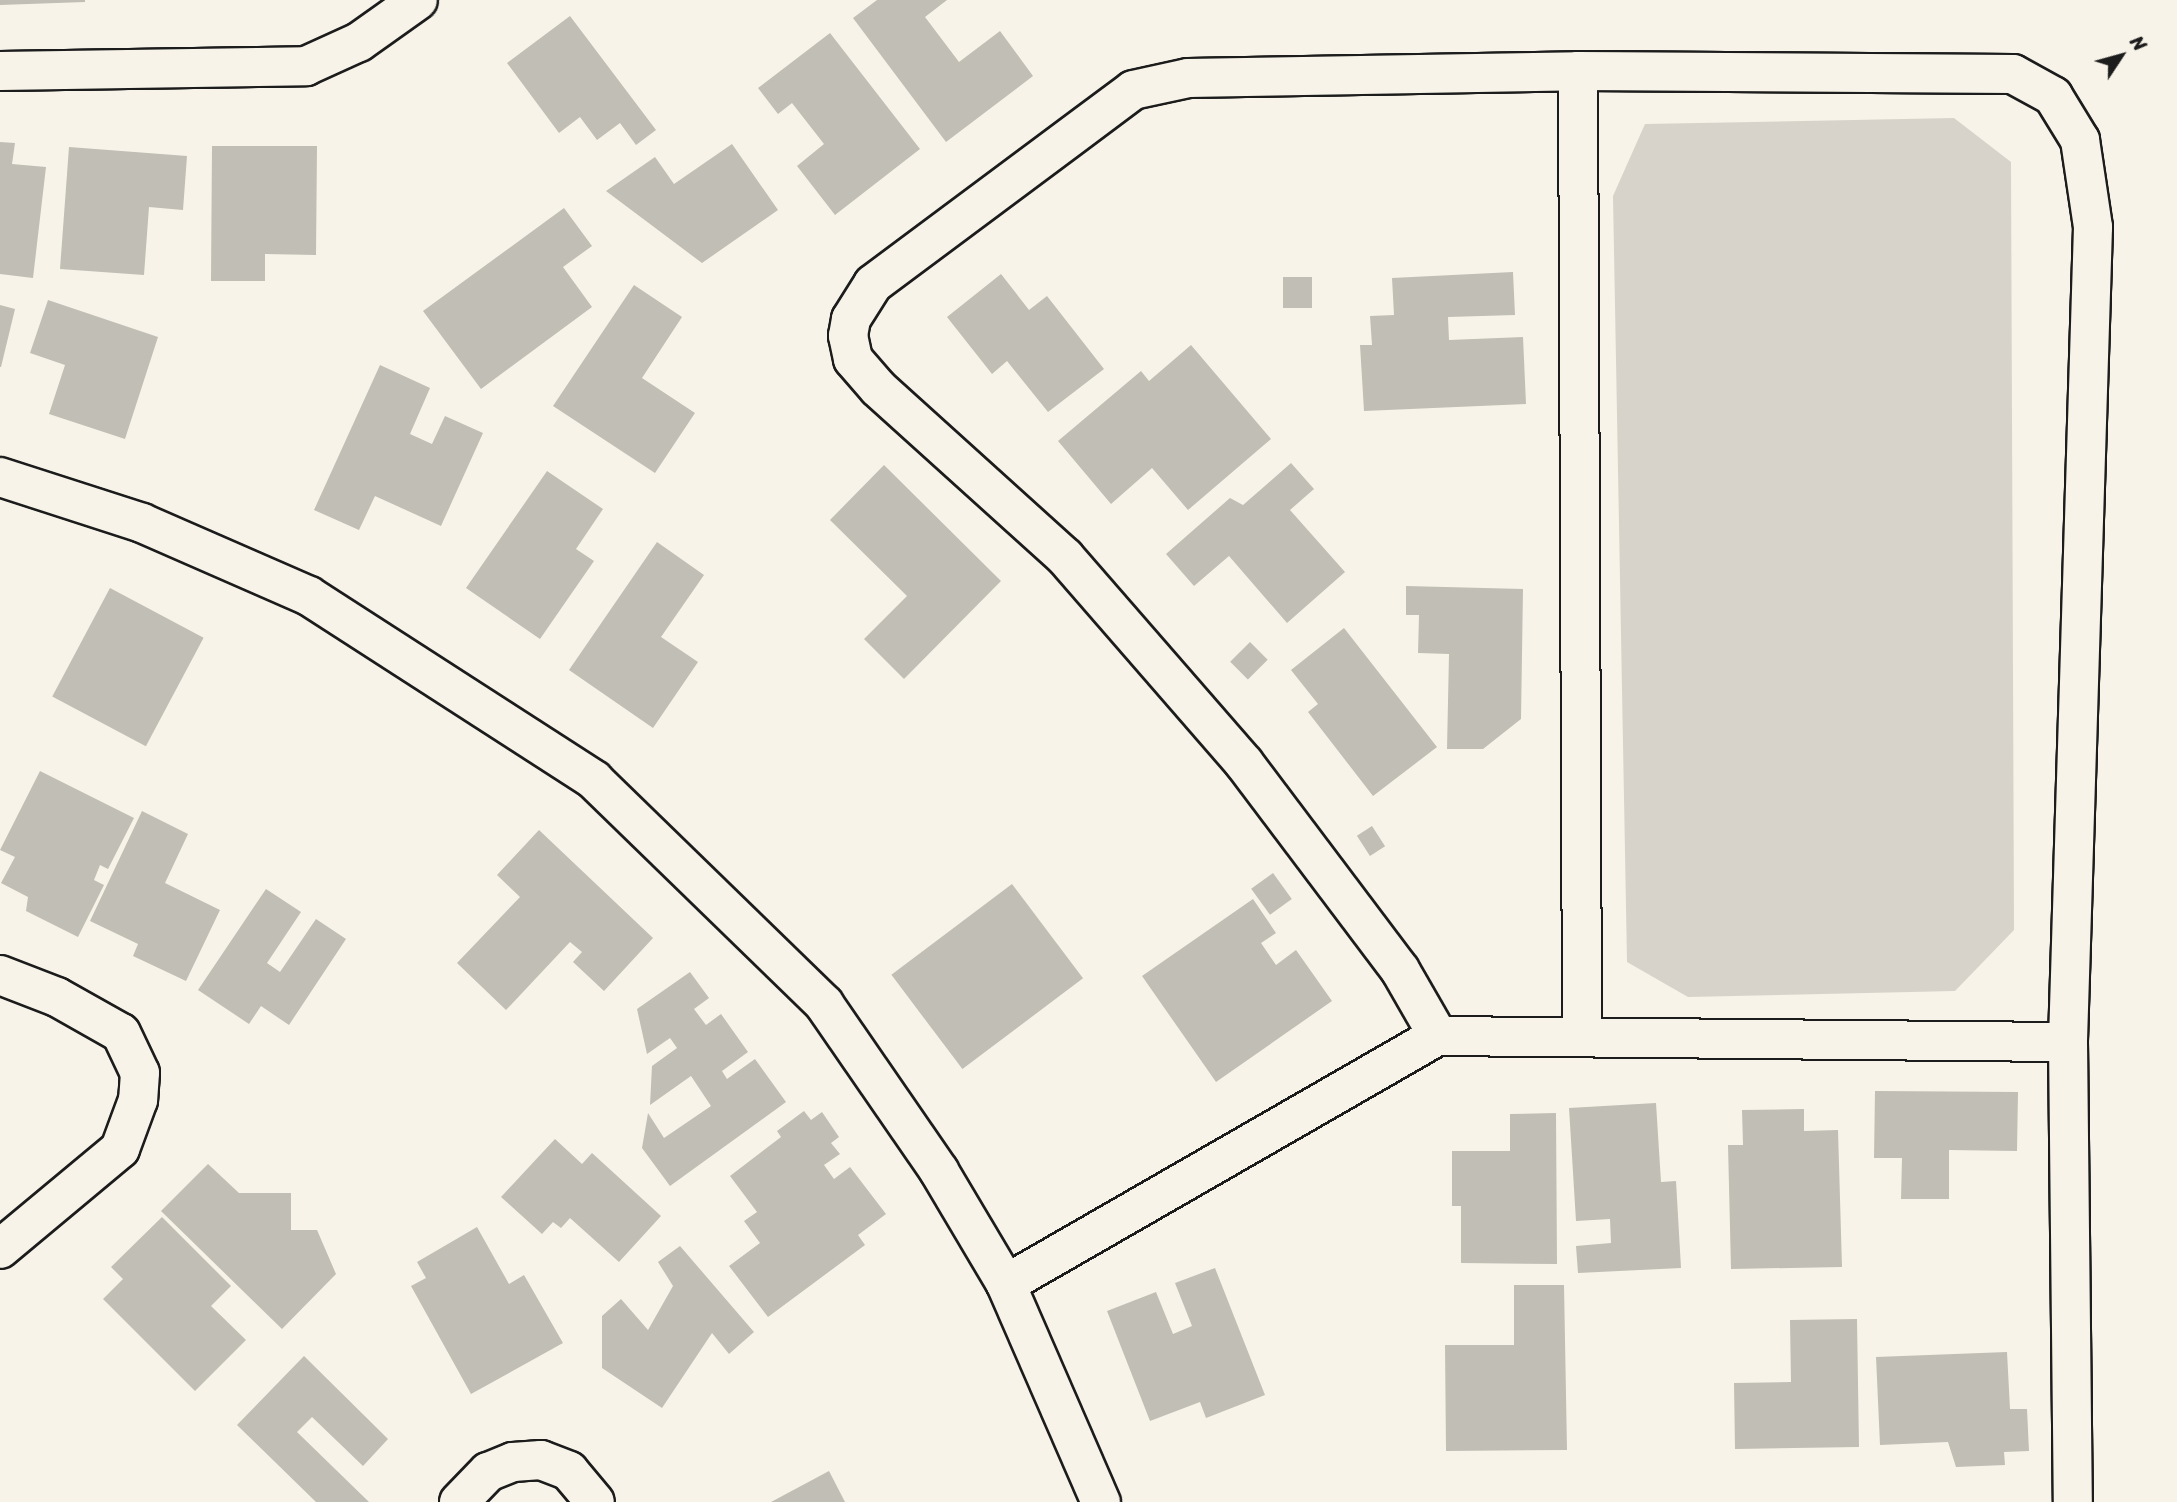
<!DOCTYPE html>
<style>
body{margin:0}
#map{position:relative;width:2177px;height:1502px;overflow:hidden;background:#f7f3e8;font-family:Sriracha,sans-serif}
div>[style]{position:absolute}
.green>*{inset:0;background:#d7d3cb}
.building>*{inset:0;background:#c0beb5;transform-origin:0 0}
.roads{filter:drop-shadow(2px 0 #1c1c1c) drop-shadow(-2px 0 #1c1c1c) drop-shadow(0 2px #1c1c1c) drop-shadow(0 -2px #1c1c1c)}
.minor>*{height:38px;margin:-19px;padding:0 19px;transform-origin:19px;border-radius:19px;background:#f7f3e8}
span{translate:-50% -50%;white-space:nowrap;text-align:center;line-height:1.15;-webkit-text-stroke:5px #f7f3e8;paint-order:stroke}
.north{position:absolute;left:2086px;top:21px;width:70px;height:70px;-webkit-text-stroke:5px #f7f3e8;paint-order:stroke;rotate:54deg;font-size:19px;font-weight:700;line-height:28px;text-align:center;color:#1c1c1c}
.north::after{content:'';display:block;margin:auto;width:24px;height:32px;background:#1c1c1c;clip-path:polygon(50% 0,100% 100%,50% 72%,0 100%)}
</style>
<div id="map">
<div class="green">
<div style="clip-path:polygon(1954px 118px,2011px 162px,2014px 930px,1955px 991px,1688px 997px,1627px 962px,1613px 196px,1645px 124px)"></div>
</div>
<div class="building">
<div style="clip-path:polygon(0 0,85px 0,85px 2px,0 5px)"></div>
<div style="clip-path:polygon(877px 0,947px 0,925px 17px,959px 62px,1000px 31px,1033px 76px,946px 142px,853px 18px)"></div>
<div style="clip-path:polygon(570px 16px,656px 130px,636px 145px,620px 123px,597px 140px,580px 117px,559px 133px,507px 63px)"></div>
<div style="clip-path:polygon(830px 33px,920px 149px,835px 215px,797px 166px,824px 144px,792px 103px,778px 114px,758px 88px)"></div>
<div style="clip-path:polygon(0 142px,15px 143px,12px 164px,46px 167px,33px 278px,0 274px)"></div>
<div style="clip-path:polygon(732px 144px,778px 210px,702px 263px,606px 191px,655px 157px,674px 184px)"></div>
<div style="clip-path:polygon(212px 146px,317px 146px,316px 255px,265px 254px,265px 281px,211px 281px)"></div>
<div style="clip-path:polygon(69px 147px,187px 156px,183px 210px,149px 207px,144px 275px,60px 269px)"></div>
<div style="clip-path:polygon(564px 208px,592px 246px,563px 267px,592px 307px,481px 389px,423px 311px)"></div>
<div style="clip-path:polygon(1513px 272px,1515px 315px,1448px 317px,1449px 340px,1523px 337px,1526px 404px,1364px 411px,1360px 345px,1372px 345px,1370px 316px,1394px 315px,1392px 278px)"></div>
<div style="clip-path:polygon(1001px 274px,1029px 310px,1047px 296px,1104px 369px,1048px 412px,1007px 361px,992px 374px,947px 317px)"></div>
<div style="left:1283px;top:277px;width:29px;height:31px"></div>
<div style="clip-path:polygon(634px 285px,682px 317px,642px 378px,695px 413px,655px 473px,553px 406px)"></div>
<div style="clip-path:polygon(48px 300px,158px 337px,125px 439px,49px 414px,65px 365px,30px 353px)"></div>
<div style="clip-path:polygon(0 305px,15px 309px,1px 367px,0 367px)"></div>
<div style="clip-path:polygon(1191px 345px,1271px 439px,1188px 510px,1152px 468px,1111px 504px,1058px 441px,1141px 371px,1149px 381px)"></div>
<div style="clip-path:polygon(380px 365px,430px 388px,410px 434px,432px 444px,445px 416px,483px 433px,441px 526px,375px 496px,359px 530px,314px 510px)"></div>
<div style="clip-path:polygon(1291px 463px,1314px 489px,1290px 510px,1345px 572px,1287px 623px,1229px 556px,1194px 586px,1166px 554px,1230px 498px,1243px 505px)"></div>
<div style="clip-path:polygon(884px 465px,1001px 581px,904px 679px,864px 639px,907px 596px,830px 520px)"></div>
<div style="clip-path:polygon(547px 471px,603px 509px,576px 549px,594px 561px,540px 639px,466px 588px)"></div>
<div style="clip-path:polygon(657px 542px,704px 575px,661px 637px,698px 662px,653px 728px,569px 670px)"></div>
<div style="clip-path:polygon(1406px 586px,1523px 589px,1521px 719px,1483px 749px,1447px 749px,1449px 654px,1418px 653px,1419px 615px,1406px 615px)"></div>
<div style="left:110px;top:588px;width:106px;height:123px;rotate:28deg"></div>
<div style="clip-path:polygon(1344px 628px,1437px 747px,1373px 796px,1308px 712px,1318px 704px,1291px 670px)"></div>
<div style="left:1250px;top:642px;width:25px;height:28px;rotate:45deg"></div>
<div style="clip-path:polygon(40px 771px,134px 818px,108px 869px,100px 865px,94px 880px,104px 885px,78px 937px,26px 911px,28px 897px,1px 883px,15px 857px,0 850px)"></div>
<div style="clip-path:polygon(142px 811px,188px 834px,165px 883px,220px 910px,186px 981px,133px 956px,138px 944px,90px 921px)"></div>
<div style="left:1372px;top:826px;width:24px;height:18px;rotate:57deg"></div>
<div style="clip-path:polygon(539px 830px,653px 938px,604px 991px,573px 962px,582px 952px,570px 942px,506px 1010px,457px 963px,520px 897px,497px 875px)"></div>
<div style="left:1273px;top:873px;width:32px;height:27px;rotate:54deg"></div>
<div style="left:1012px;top:884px;width:118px;height:151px;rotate:53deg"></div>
<div style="clip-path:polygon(266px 889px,301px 912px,267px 963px,280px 972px,316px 919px,346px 939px,289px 1025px,261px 1006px,249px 1024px,198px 990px)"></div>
<div style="clip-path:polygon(1253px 899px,1276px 933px,1261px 943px,1276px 965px,1296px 950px,1332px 1001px,1216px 1082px,1142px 976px)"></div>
<div style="clip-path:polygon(690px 972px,709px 998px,694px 1009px,706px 1025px,721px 1014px,748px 1052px,722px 1071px,727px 1079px,755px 1059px,786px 1102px,670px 1186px,642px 1148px,648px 1113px,664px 1138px,711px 1106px,691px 1076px,650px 1105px,652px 1066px,677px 1048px,670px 1038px,647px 1054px,637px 1009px)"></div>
<div style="clip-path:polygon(1875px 1091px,2018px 1092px,2017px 1151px,1949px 1150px,1949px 1199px,1901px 1199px,1902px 1158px,1874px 1158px)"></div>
<div style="clip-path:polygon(1656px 1103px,1661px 1182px,1676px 1181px,1681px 1268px,1578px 1273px,1576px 1246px,1611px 1243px,1610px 1219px,1576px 1221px,1569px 1108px)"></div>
<div style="clip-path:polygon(1804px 1109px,1804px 1131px,1838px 1130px,1842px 1267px,1731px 1269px,1728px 1145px,1743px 1145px,1742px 1110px)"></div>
<div style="clip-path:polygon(804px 1111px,811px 1120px,822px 1112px,839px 1137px,831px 1143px,840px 1154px,824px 1165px,834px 1179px,850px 1167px,886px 1214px,858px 1235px,865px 1245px,768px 1317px,729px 1266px,760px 1243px,744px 1221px,757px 1212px,730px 1176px,781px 1137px,777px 1131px)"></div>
<div style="clip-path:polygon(1556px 1113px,1557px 1264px,1461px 1263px,1461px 1206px,1452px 1206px,1452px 1151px,1510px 1151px,1510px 1114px)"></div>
<div style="clip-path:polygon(555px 1139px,582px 1164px,592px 1153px,661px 1216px,619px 1262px,570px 1218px,561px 1228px,553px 1222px,542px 1234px,501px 1197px)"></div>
<div style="clip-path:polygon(208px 1164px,239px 1193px,291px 1193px,291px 1230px,317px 1230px,336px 1274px,282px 1329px,161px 1211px)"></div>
<div style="clip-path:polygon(162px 1217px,231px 1286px,211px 1306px,246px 1340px,195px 1391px,103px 1299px,123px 1279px,111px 1267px)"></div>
<div style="clip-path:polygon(477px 1227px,509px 1284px,524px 1275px,563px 1343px,471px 1394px,411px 1286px,426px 1278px,417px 1262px)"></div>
<div style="clip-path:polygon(680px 1246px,754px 1332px,729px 1354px,712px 1333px,662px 1408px,602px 1368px,602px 1316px,621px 1299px,648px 1330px,673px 1286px,658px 1262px)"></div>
<div style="clip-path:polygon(1215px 1268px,1265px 1395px,1206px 1418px,1200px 1402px,1150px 1421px,1107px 1311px,1156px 1292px,1173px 1334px,1192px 1326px,1175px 1283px)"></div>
<div style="clip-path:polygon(1514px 1285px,1564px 1285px,1567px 1450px,1446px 1451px,1445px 1345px,1514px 1345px)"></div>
<div style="clip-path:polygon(1857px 1319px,1859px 1447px,1735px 1449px,1734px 1383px,1791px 1382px,1790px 1320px)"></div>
<div style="clip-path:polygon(2007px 1352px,2010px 1409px,2027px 1409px,2029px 1451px,2004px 1452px,2005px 1465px,1956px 1467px,1948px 1442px,1880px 1445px,1876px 1357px)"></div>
<div style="clip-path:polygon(304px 1356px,388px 1439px,363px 1466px,312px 1417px,297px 1432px,369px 1502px,316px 1502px,237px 1425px)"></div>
<div style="clip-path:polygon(829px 1471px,845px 1502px,771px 1502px)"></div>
</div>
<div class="roads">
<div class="minor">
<div style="left:0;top:71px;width:306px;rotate:-0.9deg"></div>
<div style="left:306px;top:66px;width:58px;rotate:-24.4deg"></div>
<div style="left:359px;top:42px;width:72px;rotate:-35.4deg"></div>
<div style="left:1578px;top:71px;width:966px;rotate:89.76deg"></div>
<div style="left:0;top:477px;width:149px;rotate:17.9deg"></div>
<div style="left:142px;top:523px;width:182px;rotate:23.6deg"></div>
<div style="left:309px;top:596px;width:339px;rotate:32.8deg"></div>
<div style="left:594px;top:780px;width:321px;rotate:44.2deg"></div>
<div style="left:824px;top:1004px;width:203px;rotate:55.4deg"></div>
<div style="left:939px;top:1171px;width:131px;rotate:59.3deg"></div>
<div style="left:1006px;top:1284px;width:238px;rotate:66.5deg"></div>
<div style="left:0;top:975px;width:61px;rotate:21.1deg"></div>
<div style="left:57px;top:997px;width:73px;rotate:29.4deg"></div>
<div style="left:121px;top:1033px;width:44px;rotate:64.6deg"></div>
<div style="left:140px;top:1073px;width:27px;rotate:94deg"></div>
<div style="left:138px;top:1100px;width:52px;rotate:110.2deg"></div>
<div style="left:120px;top:1149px;width:156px;rotate:140.2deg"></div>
<div style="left:1438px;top:1036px;width:76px;rotate:-119.9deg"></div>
<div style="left:1400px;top:970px;width:259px;rotate:-127deg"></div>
<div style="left:1244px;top:763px;width:273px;rotate:-131deg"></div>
<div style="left:1065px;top:557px;width:252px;rotate:-137.9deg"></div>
<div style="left:878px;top:388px;width:38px;rotate:-131deg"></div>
<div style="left:853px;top:359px;width:24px;rotate:-102deg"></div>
<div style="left:848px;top:336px;width:17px;rotate:-80deg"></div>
<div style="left:851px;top:319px;width:41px;rotate:-57.8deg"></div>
<div style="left:873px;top:284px;width:324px;rotate:-36.7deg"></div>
<div style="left:1133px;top:90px;width:56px;rotate:-12.3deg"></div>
<div style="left:1188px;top:78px;width:390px;rotate:-1deg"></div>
<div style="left:1578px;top:71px;width:435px;rotate:0.4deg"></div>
<div style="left:2013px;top:74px;width:46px;rotate:28.8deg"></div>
<div style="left:2053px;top:96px;width:52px;rotate:58.5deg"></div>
<div style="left:2080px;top:140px;width:88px;rotate:81.5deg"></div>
<div style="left:2093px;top:227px;width:815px;rotate:91.76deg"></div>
<div style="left:2068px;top:1042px;width:460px;rotate:89.4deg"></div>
<div style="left:1006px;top:1284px;width:498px;rotate:-29.9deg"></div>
<div style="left:1438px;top:1036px;width:630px;rotate:0.55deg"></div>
<div style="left:459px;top:1502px;width:42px;rotate:-46deg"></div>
<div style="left:488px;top:1472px;width:27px;rotate:-22deg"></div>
<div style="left:513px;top:1462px;width:28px;rotate:-4deg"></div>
<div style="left:541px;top:1460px;width:30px;rotate:21deg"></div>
<div style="left:569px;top:1471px;width:40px;rotate:50deg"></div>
</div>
</div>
<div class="north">N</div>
</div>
